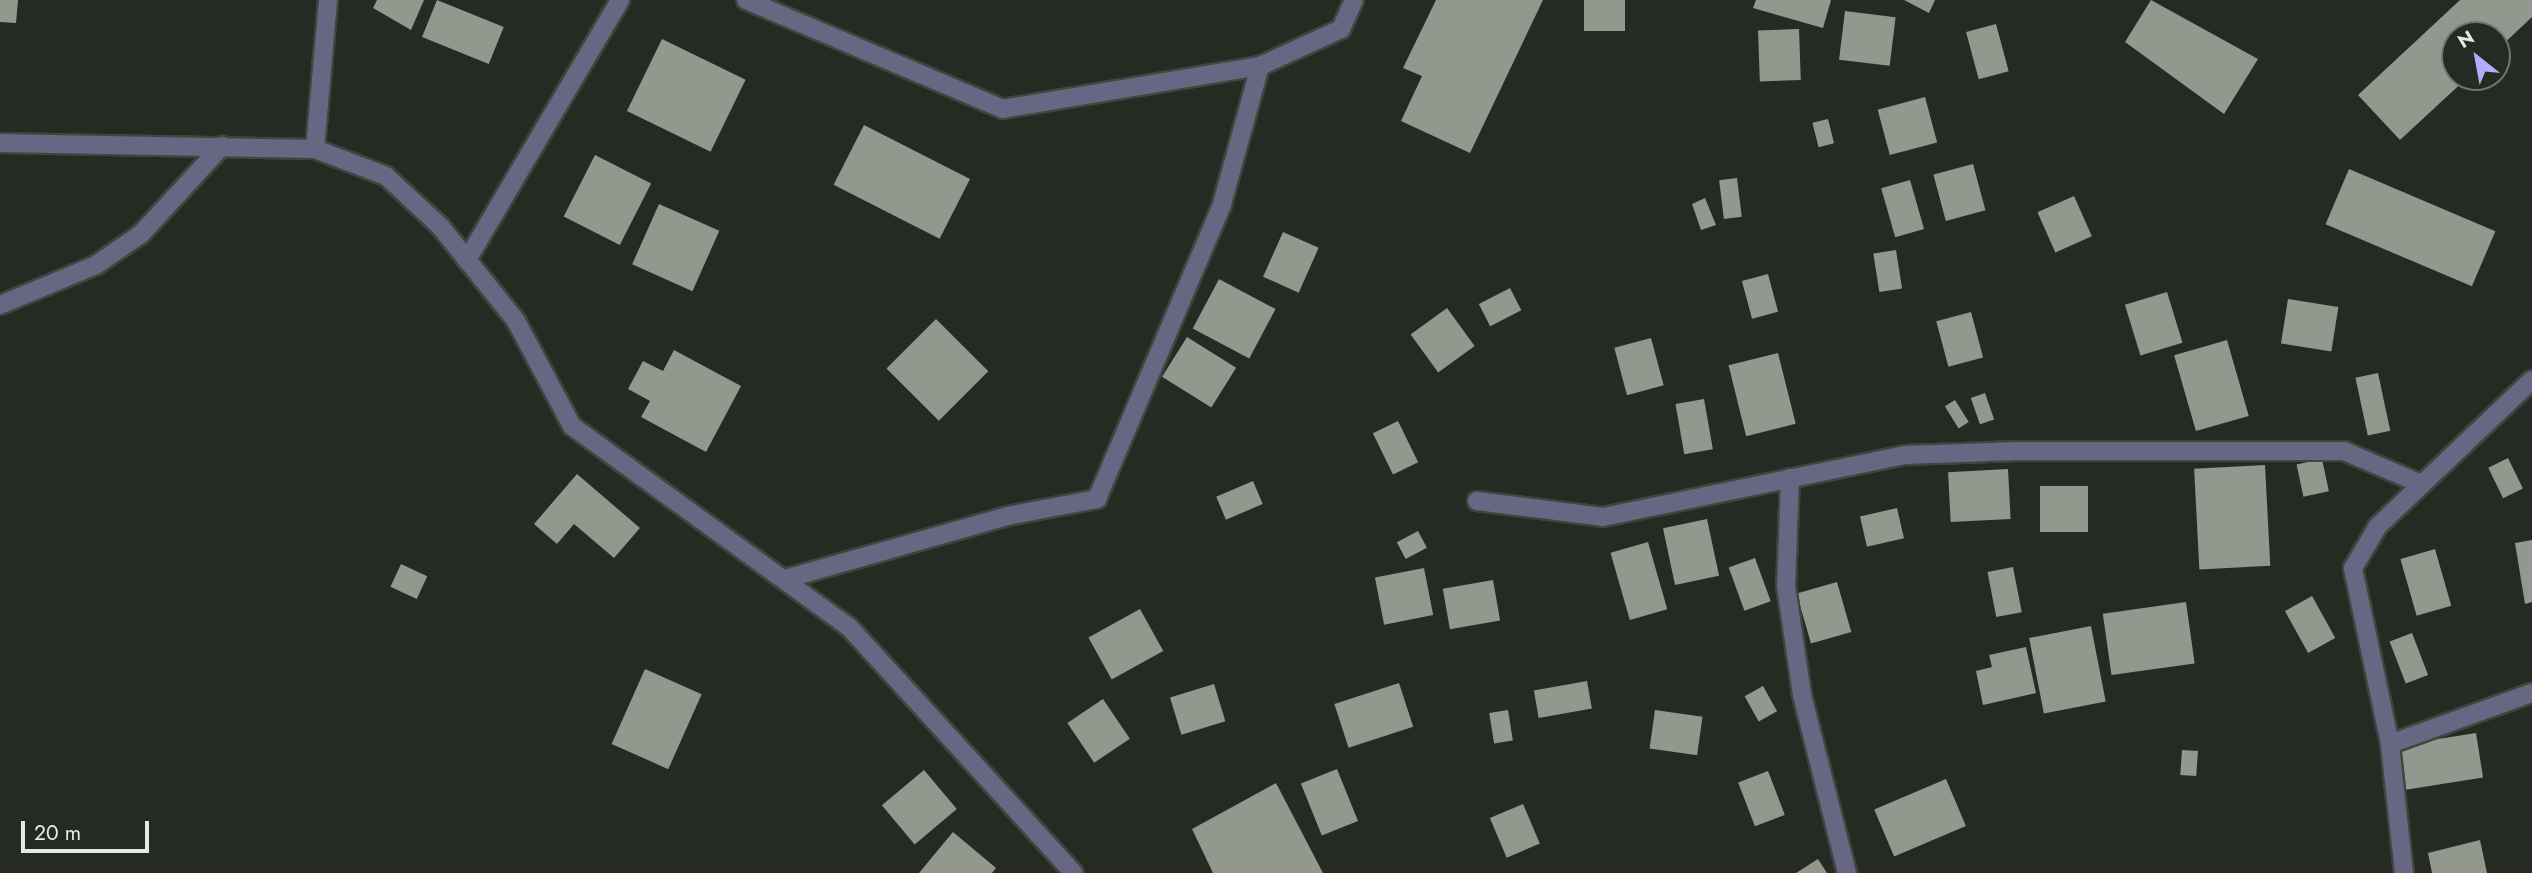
<!DOCTYPE html>
<style>
body{margin:0}
#map{position:relative;width:2532px;height:873px;overflow:hidden;background:#252a22;font-family:Jost,sans-serif}
div>[style]{position:absolute}
.building>*{inset:0;background:#92988e;transform-origin:0 0}
.roads{filter:drop-shadow(2px 0 #40453d) drop-shadow(-2px 0 #40453d) drop-shadow(0 2px #40453d) drop-shadow(0 -2px #40453d)}
.minor>*{height:18px;margin:-9px;padding:0 9px;transform-origin:9px;border-radius:9px;background:#676784}
span{translate:-50% -50%;white-space:nowrap;text-align:center;line-height:1.15;-webkit-text-stroke:7px #252a22;paint-order:stroke}
.north{position:absolute;left:2441px;top:21px;width:70px;height:70px;box-sizing:border-box;background:#252a22;border:2px solid #727670;border-radius:50%;rotate:329deg;font-size:19px;font-weight:700;line-height:28px;text-align:center;color:#e6e9e4}
.north::after{content:'';display:block;margin:auto;width:24px;height:32px;background:#b0aefa;clip-path:polygon(50% 0,100% 100%,50% 72%,0 100%)}
.scale{position:absolute;left:21px;top:821px;width:128px;height:32px;box-sizing:border-box;border:4px solid #e6e9e4;border-top:0;padding-left:9px;font-size:21px;line-height:24px;white-space:nowrap;color:#e6e9e4;-webkit-text-stroke:5px #252a22;paint-order:stroke}
</style>
<div id="map">
<div class="building">
<div style="clip-path:polygon(0 0,18px 0,16px 23px,0 22px)"></div>
<div style="clip-path:polygon(377px 0,424px 0,411px 30px,373px 8px)"></div>
<div style="left:437px;top:0;width:72px;height:40px;rotate:22deg"></div>
<div style="clip-path:polygon(1436px 0,1543px 0,1470px 153px,1401px 121px,1422px 76px,1403px 68px)"></div>
<div style="left:1584px;top:0;width:41px;height:31px"></div>
<div style="clip-path:polygon(1756px 0,1831px 0,1823px 28px,1753px 8px)"></div>
<div style="clip-path:polygon(1904px 0,1935px 0,1929px 13px)"></div>
<div style="clip-path:polygon(2151px 0,2258px 59px,2224px 114px,2125px 42px)"></div>
<div style="clip-path:polygon(2460px 0,2532px 0,2532px 17px,2497px 50px,2497px 35px,2455px 35px,2455px 77px,2468px 77px,2400px 140px,2358px 95px)"></div>
<div style="left:1845px;top:11px;width:51px;height:49px;rotate:7deg"></div>
<div style="left:1996px;top:24px;width:49px;height:31px;rotate:75deg"></div>
<div style="left:1799px;top:29px;width:51px;height:41px;rotate:88deg"></div>
<div style="left:662px;top:39px;width:93px;height:80px;rotate:26deg"></div>
<div style="left:1925px;top:97px;width:47px;height:49px;rotate:75deg"></div>
<div style="left:1828px;top:119px;width:25px;height:16px;rotate:76deg"></div>
<div style="left:864px;top:125px;width:119px;height:67px;rotate:27deg"></div>
<div style="left:595px;top:155px;width:63px;height:69px;rotate:27deg"></div>
<div style="left:1973px;top:164px;width:48px;height:41px;rotate:75deg"></div>
<div style="left:2349px;top:169px;width:159px;height:60px;rotate:23deg"></div>
<div style="left:1737px;top:178px;width:39px;height:18px;rotate:83deg"></div>
<div style="left:1910px;top:180px;width:51px;height:30px;rotate:74deg"></div>
<div style="left:2074px;top:196px;width:44px;height:40px;rotate:66deg"></div>
<div style="clip-path:polygon(1705px 198px,1716px 225px,1701px 230px,1692px 204px)"></div>
<div style="left:659px;top:204px;width:66px;height:66px;rotate:24deg"></div>
<div style="left:1283px;top:232px;width:39px;height:49px;rotate:24deg"></div>
<div style="left:1896px;top:250px;width:39px;height:23px;rotate:81deg"></div>
<div style="left:1768px;top:274px;width:39px;height:27px;rotate:75deg"></div>
<div style="left:1219px;top:279px;width:64px;height:56px;rotate:28deg"></div>
<div style="left:1510px;top:288px;width:25px;height:35px;rotate:63deg"></div>
<div style="left:2167px;top:292px;width:53px;height:44px;rotate:73deg"></div>
<div style="left:2288px;top:299px;width:51px;height:45px;rotate:9deg"></div>
<div style="left:1447px;top:308px;width:47px;height:45px;rotate:54deg"></div>
<div style="left:1971px;top:312px;width:47px;height:36px;rotate:75deg"></div>
<div style="left:936px;top:319px;width:74px;height:70px;rotate:45deg"></div>
<div style="left:1187px;top:337px;width:58px;height:47px;rotate:32deg"></div>
<div style="left:1651px;top:338px;width:49px;height:38px;rotate:75deg"></div>
<div style="left:2227px;top:340px;width:79px;height:55px;rotate:74deg"></div>
<div style="clip-path:polygon(674px 350px,741px 386px,706px 452px,641px 417px,650px 401px,628px 389px,643px 361px,663px 371px)"></div>
<div style="left:1778px;top:353px;width:73px;height:51px;rotate:76deg"></div>
<div style="left:2378px;top:373px;width:59px;height:23px;rotate:78deg"></div>
<div style="left:1985px;top:393px;width:28px;height:15px;rotate:71deg"></div>
<div style="left:1704px;top:399px;width:51px;height:29px;rotate:80deg"></div>
<div style="left:1955px;top:400px;width:26px;height:12px;rotate:58deg"></div>
<div style="left:1398px;top:421px;width:46px;height:28px;rotate:64deg"></div>
<div style="left:2508px;top:458px;width:34px;height:22px;rotate:64deg"></div>
<div style="left:2322px;top:459px;width:33px;height:26px;rotate:78deg"></div>
<div style="left:2265px;top:465px;width:101px;height:71px;rotate:87deg"></div>
<div style="left:2008px;top:469px;width:50px;height:60px;rotate:87deg"></div>
<div style="clip-path:polygon(577px 474px,640px 528px,614px 558px,574px 524px,557px 544px,534px 524px)"></div>
<div style="left:1253px;top:481px;width:25px;height:40px;rotate:67deg"></div>
<div style="left:2088px;top:486px;width:46px;height:48px;rotate:90deg"></div>
<div style="left:1897px;top:508px;width:31px;height:38px;rotate:77deg"></div>
<div style="left:1707px;top:519px;width:58px;height:45px;rotate:78deg"></div>
<div style="left:1418px;top:531px;width:19px;height:24px;rotate:62deg"></div>
<div style="clip-path:polygon(2532px 540px,2532px 602px,2525px 604px,2515px 543px)"></div>
<div style="left:1648px;top:542px;width:70px;height:39px;rotate:74deg"></div>
<div style="left:2435px;top:549px;width:59px;height:36px;rotate:74deg"></div>
<div style="left:1755px;top:558px;width:46px;height:28px;rotate:70deg"></div>
<div style="left:401px;top:564px;width:29px;height:25px;rotate:25deg"></div>
<div style="left:2013px;top:567px;width:46px;height:26px;rotate:79deg"></div>
<div style="left:1424px;top:568px;width:48px;height:50px;rotate:79deg"></div>
<div style="left:1493px;top:580px;width:41px;height:51px;rotate:80deg"></div>
<div style="left:1837px;top:582px;width:52px;height:42px;rotate:74deg"></div>
<div style="left:2312px;top:596px;width:48px;height:31px;rotate:61deg"></div>
<div style="left:2186px;top:602px;width:62px;height:84px;rotate:82deg"></div>
<div style="left:1140px;top:609px;width:48px;height:59px;rotate:61deg"></div>
<div style="left:2091px;top:626px;width:77px;height:63px;rotate:79deg"></div>
<div style="left:2412px;top:633px;width:45px;height:24px;rotate:69deg"></div>
<div style="clip-path:polygon(2026px 647px,2036px 693px,1983px 705px,1976px 671px,1992px 667px,1989px 655px)"></div>
<div style="left:645px;top:669px;width:62px;height:82px;rotate:24deg"></div>
<div style="left:1587px;top:681px;width:28px;height:54px;rotate:80deg"></div>
<div style="left:1399px;top:683px;width:46px;height:68px;rotate:72deg"></div>
<div style="left:1214px;top:684px;width:39px;height:46px;rotate:73deg"></div>
<div style="left:1763px;top:686px;width:29px;height:21px;rotate:61deg"></div>
<div style="left:1103px;top:699px;width:48px;height:43px;rotate:56deg"></div>
<div style="left:1508px;top:710px;width:31px;height:19px;rotate:81deg"></div>
<div style="left:1655px;top:710px;width:48px;height:39px;rotate:8deg"></div>
<div style="left:2476px;top:733px;width:45px;height:80px;rotate:81deg"></div>
<div style="left:2182px;top:750px;width:16px;height:25px;rotate:4deg"></div>
<div style="left:1337px;top:769px;width:56px;height:39px;rotate:68deg"></div>
<div style="left:924px;top:770px;width:51px;height:55px;rotate:50deg"></div>
<div style="left:1768px;top:771px;width:47px;height:32px;rotate:69deg"></div>
<div style="left:1946px;top:779px;width:51px;height:78px;rotate:67deg"></div>
<div style="clip-path:polygon(1276px 783px,1323px 873px,1213px 873px,1192px 829px)"></div>
<div style="left:1523px;top:804px;width:43px;height:36px;rotate:67deg"></div>
<div style="clip-path:polygon(953px 832px,996px 868px,992px 873px,919px 873px)"></div>
<div style="clip-path:polygon(2480px 840px,2487px 873px,2432px 873px,2428px 853px)"></div>
<div style="clip-path:polygon(1818px 859px,1827px 873px,1796px 873px)"></div>
</div>
<div class="roads">
<div class="minor">
<div style="left:746px;top:0;width:279px;rotate:23deg"></div>
<div style="left:1003px;top:109px;width:261px;rotate:-9.5deg"></div>
<div style="left:1260px;top:66px;width:89px;rotate:-24.6deg"></div>
<div style="left:1341px;top:29px;width:32px;rotate:-66deg"></div>
<div style="left:0;top:143px;width:315px;rotate:1.1deg"></div>
<div style="left:315px;top:149px;width:76px;rotate:20.8deg"></div>
<div style="left:386px;top:176px;width:74px;rotate:42.8deg"></div>
<div style="left:440px;top:226px;width:122px;rotate:51.3deg"></div>
<div style="left:516px;top:321px;width:119px;rotate:61.9deg"></div>
<div style="left:572px;top:426px;width:342px;rotate:36deg"></div>
<div style="left:849px;top:627px;width:333px;rotate:47.6deg"></div>
<div style="left:315px;top:149px;width:150px;rotate:-85deg"></div>
<div style="left:467px;top:260px;width:302px;rotate:-59.5deg"></div>
<div style="left:0;top:305px;width:104px;rotate:-22.6deg"></div>
<div style="left:96px;top:265px;width:55px;rotate:-34.6deg"></div>
<div style="left:141px;top:234px;width:120px;rotate:-47.4deg"></div>
<div style="left:1790px;top:478px;width:108px;rotate:92.1deg"></div>
<div style="left:1786px;top:586px;width:110px;rotate:81.6deg"></div>
<div style="left:1802px;top:695px;width:184px;rotate:75.8deg"></div>
<div style="left:1477px;top:501px;width:127px;rotate:7.2deg"></div>
<div style="left:1603px;top:517px;width:307px;rotate:-11.6deg"></div>
<div style="left:1904px;top:455px;width:113px;rotate:-2deg"></div>
<div style="left:2017px;top:451px;width:327px"></div>
<div style="left:2344px;top:451px;width:82px;rotate:23.1deg"></div>
<div style="left:785px;top:579px;width:231px;rotate:-15.8deg"></div>
<div style="left:1007px;top:516px;width:92px;rotate:-10.7deg"></div>
<div style="left:1097px;top:499px;width:320px;rotate:-67deg"></div>
<div style="left:1222px;top:204px;width:143px;rotate:-74.6deg"></div>
<div style="left:2390px;top:744px;width:151px;rotate:-19.8deg"></div>
<div style="left:2404px;top:873px;width:130px;rotate:-96.2deg"></div>
<div style="left:2390px;top:744px;width:180px;rotate:-101.9deg"></div>
<div style="left:2353px;top:568px;width:49px;rotate:-59.2deg"></div>
<div style="left:2378px;top:526px;width:212px;rotate:-43.5deg"></div>
</div>
</div>
<div class="north">N</div>
<div class="scale">20 m</div>
</div>
